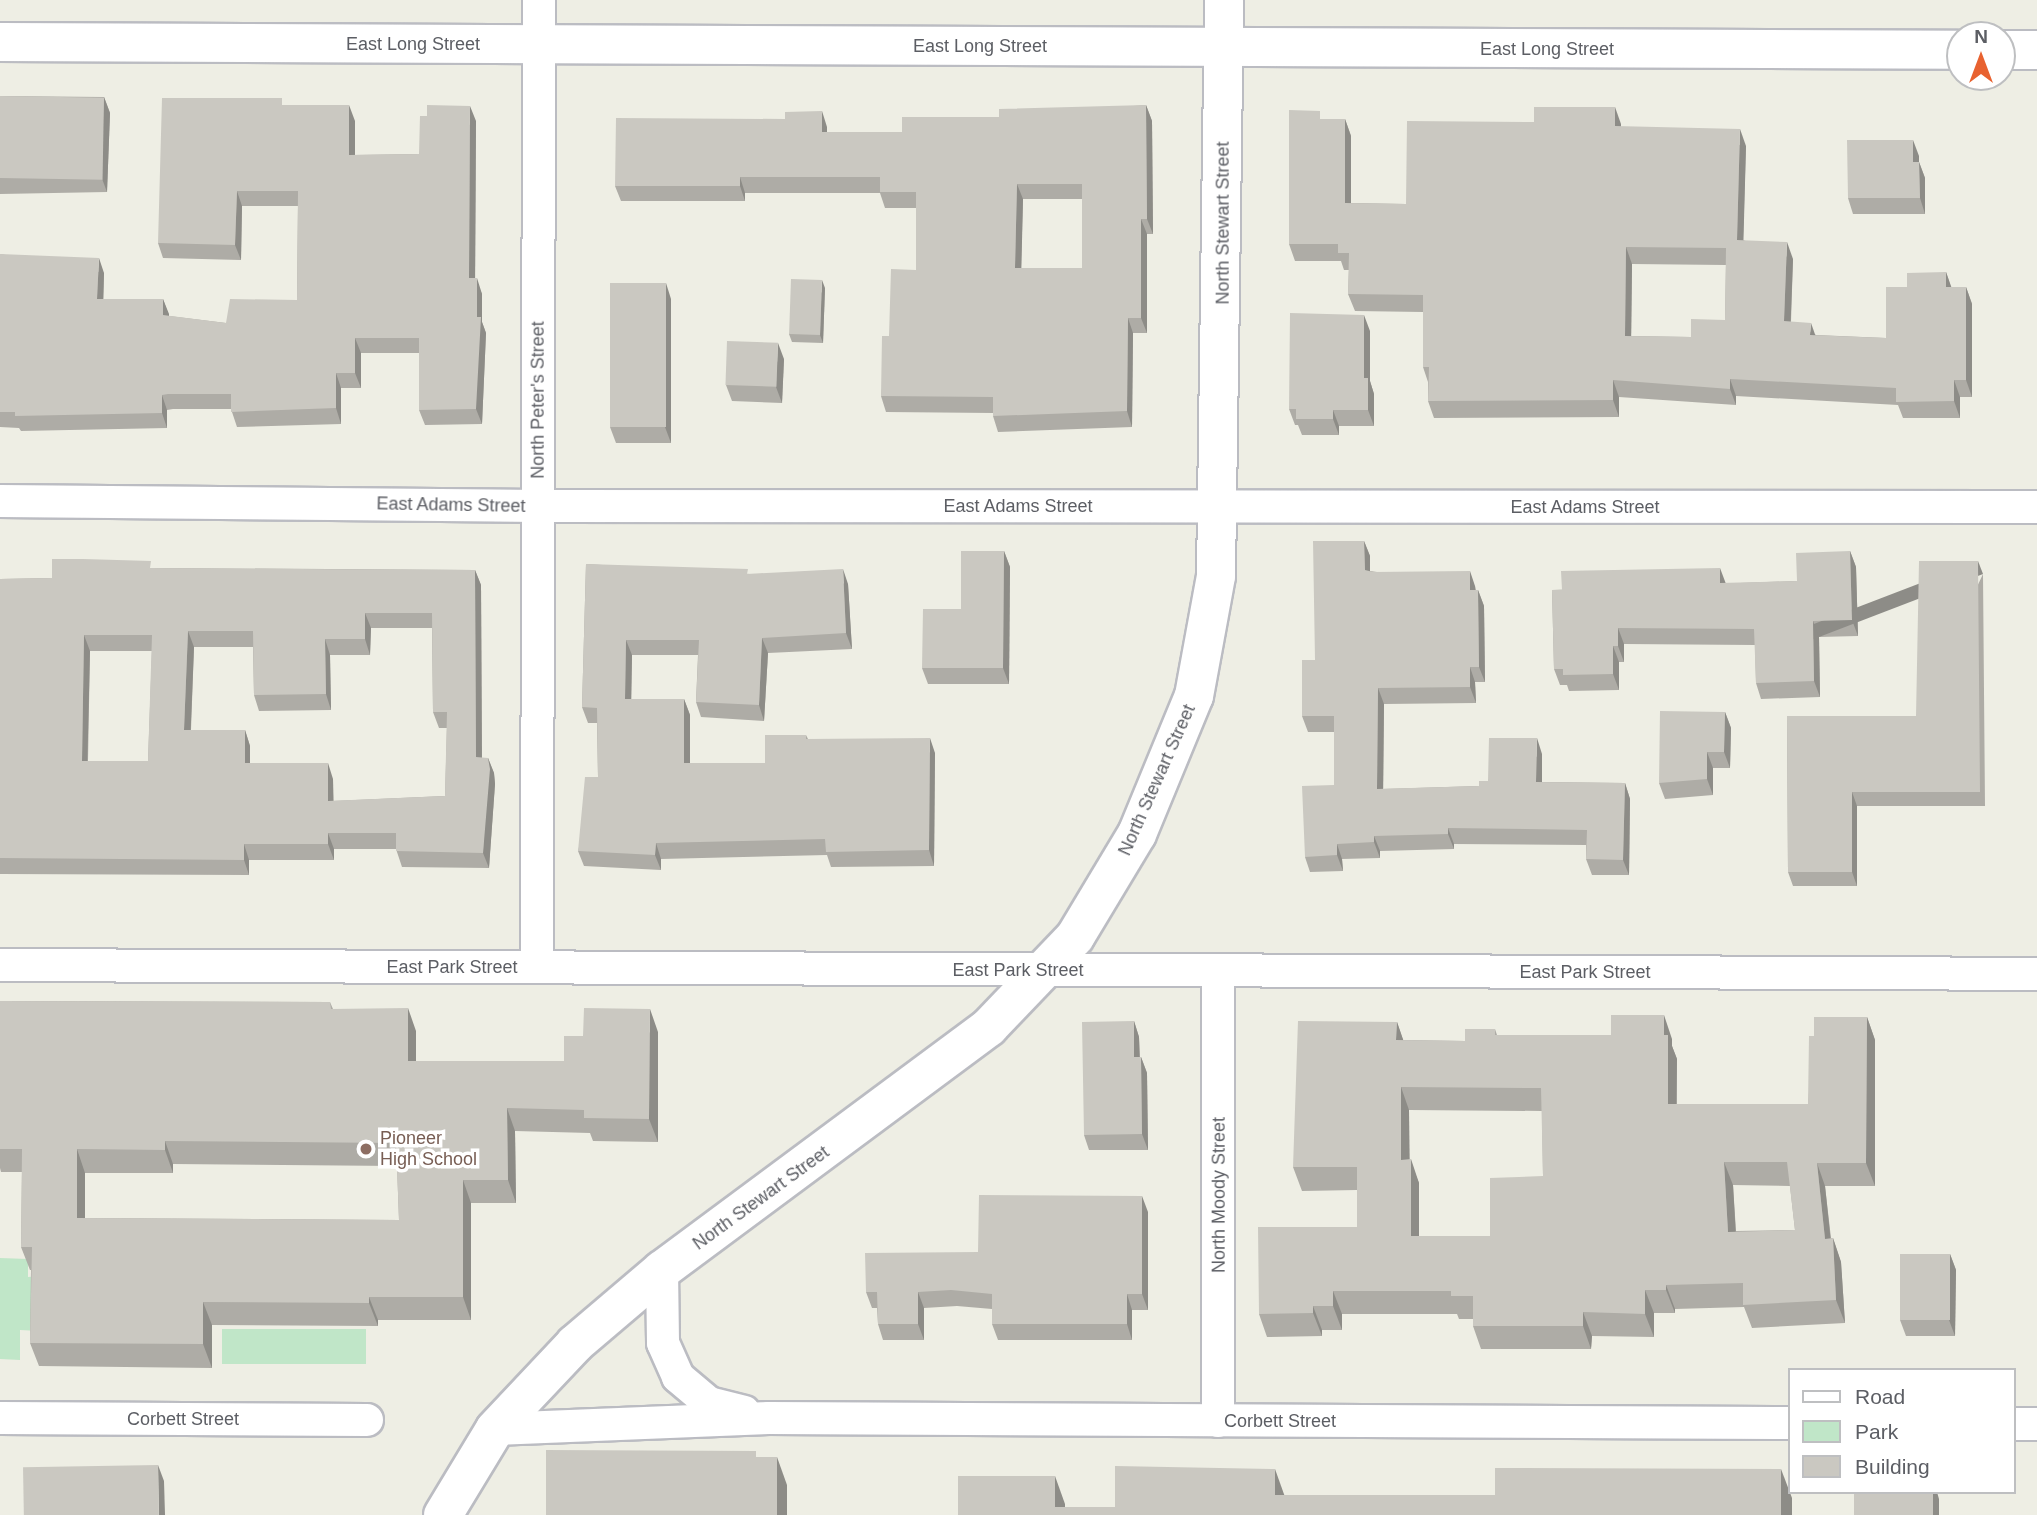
<!DOCTYPE html>
<style>
body{margin:0}
#map{position:relative;width:2037px;height:1515px;overflow:hidden;background:#eeeee4;font-family:Arial,sans-serif}
div>[style]{position:absolute}
.green>*{inset:0;background:#c0e6c8;transform-origin:0 0}
.roads{filter:drop-shadow(2px 0 #bbbcc2) drop-shadow(-2px 0 #bbbcc2) drop-shadow(0 2px #bbbcc2) drop-shadow(0 -2px #bbbcc2)}
.minor>*{height:32px;margin:-16px;padding:0 16px;transform-origin:16px;border-radius:16px;background:#fff}
.tertiary>*{height:38px;margin:-19px;padding:0 19px;transform-origin:19px;border-radius:19px;background:#fff}
.wall>*{inset:0;background:#aeaca6}
.shaded-wall>*{inset:0;background:#8d8c87;transform-origin:0 0}
.building>*{inset:0;background:#cac8c1;transform-origin:0 0}
.dots>*{width:19px;height:19px;translate:-50% -50%;box-sizing:border-box;border:4px solid #fff;border-radius:50%}
span{translate:-50% -50%;white-space:nowrap;text-align:center;line-height:1.15;-webkit-text-stroke:7px #fff;paint-order:stroke}
.street-label{font-size:18px;color:#5c5e64}
.education-label{font-size:18px;color:#785e54}
.left{translate:0 -50%;text-align:left}
.legend{position:absolute;left:1788px;top:1368px;width:228px;height:126px;box-sizing:border-box;background:#fff;border:2px solid #bebfc1;margin:0;padding:9px 12px;list-style:none;font-size:21px;color:#5c5e64}
.legend li{display:flex;align-items:center;gap:14px;height:35px}
.legend b{width:35px;border:2px solid #bebfc1}
.north{position:absolute;left:1946px;top:21px;width:70px;height:70px;box-sizing:border-box;background:#fff;border:2px solid #bebfc1;border-radius:50%;rotate:0deg;font-size:19px;font-weight:700;line-height:28px;text-align:center;color:#5c5e64}
.north::after{content:'';display:block;margin:auto;width:24px;height:32px;background:#e86230;clip-path:polygon(50% 0,100% 100%,50% 72%,0 100%)}
</style>
<div id="map">
<div class="green">
<div style="clip-path:polygon(0 1258px,28px 1259px,28px 1277px,39px 1276px,39px 1331px,20px 1330px,20px 1360px,0 1359px)"></div>
<div style="left:222px;top:1329px;width:144px;height:35px"></div>
</div>
<div class="roads">
<div class="minor">
<div style="left:0;top:501px;width:538px;rotate:0.53deg"></div>
<div style="left:538px;top:506px;width:1499px;rotate:0.04deg"></div>
<div style="left:0;top:965px;width:2037px;rotate:0.25deg"></div>
<div style="left:537px;top:967px;width:967px;rotate:-89.88deg"></div>
<div style="left:1218px;top:970px;width:451px;rotate:90deg"></div>
<div style="left:662px;top:1270px;width:73px;rotate:89.2deg"></div>
<div style="left:663px;top:1343px;width:37px;rotate:66deg"></div>
<div style="left:678px;top:1377px;width:40px;rotate:40deg"></div>
<div style="left:709px;top:1403px;width:36px;rotate:14deg"></div>
<div style="left:0;top:1418px;width:367px;rotate:0.3deg"></div>
<div style="left:2014px;top:1424px;width:23px"></div>
<div style="left:495px;top:1429px;width:274px;rotate:-2.3deg"></div>
<div style="left:769px;top:1418px;width:1021px;rotate:0.28deg"></div>
</div>
<div class="tertiary">
<div style="left:0;top:42px;width:1960px;rotate:0.23deg"></div>
<div style="left:2002px;top:50px;width:35px"></div>
<div style="left:443px;top:1515px;width:100px;rotate:-58.8deg"></div>
<div style="left:495px;top:1429px;width:117px;rotate:-46.7deg"></div>
<div style="left:575px;top:1344px;width:114px;rotate:-40.4deg"></div>
<div style="left:662px;top:1270px;width:407px;rotate:-36.6deg"></div>
<div style="left:989px;top:1027px;width:124px;rotate:-46.3deg"></div>
<div style="left:1075px;top:937px;width:120px;rotate:-59deg"></div>
<div style="left:1137px;top:834px;width:149px;rotate:-67.6deg"></div>
<div style="left:1194px;top:696px;width:122px;rotate:-79.6deg"></div>
<div style="left:1216px;top:576px;width:576px;rotate:-89.2deg"></div>
</div>
</div>
<div class="wall">
<div style="clip-path:polygon(0 96px,104px 97px,110px 113px,107px 192px,0 194px)"></div>
<div style="clip-path:polygon(285px 105px,355px 121px,355px 155px,419px 154px,476px 121px,475px 278px,482px 294px,482px 322px,486px 333px,482px 424px,425px 425px,419px 410px,419px 353px,361px 353px,361px 388px,341px 388px,341px 424px,237px 427px,231px 409px,173px 409px,167px 410px,167px 428px,21px 431px,19px 428px,0 427px,0 254px,104px 273px,103px 299px,163px 299px,169px 316px,226px 323px,297px 300px,298px 206px,242px 206px,241px 260px,163px 258px,158px 243px)"></div>
<div style="clip-path:polygon(evenodd,1146px 105px,1152px 121px,1153px 234px,1147px 234px,1147px 333px,1133px 333px,1132px 427px,998px 432px,993px 416px,993px 413px,886px 412px,881px 396px,889px 336px,916px 270px,916px 208px,885px 208px,880px 193px,745px 193px,745px 201px,621px 201px,615px 186px,827px 127px,827px 132px,902px 132px,999px 117px,1146px 105px,1023px 199px,1082px 199px,1082px 268px,1021px 268px,1023px 199px)"></div>
<div style="clip-path:polygon(evenodd,1323px 119px,1345px 119px,1351px 136px,1351px 203px,1406px 204px,1621px 124px,1621px 127px,1746px 146px,1743px 240px,1793px 259px,1791px 322px,1816px 335px,1886px 338px,1907px 287px,1946px 272px,1951px 287px,1966px 287px,1972px 304px,1972px 397px,1960px 397px,1960px 418px,1903px 418px,1898px 405px,1736px 396px,1736px 405px,1619px 397px,1619px 417px,1434px 418px,1428px 401px,1428px 382px,1423px 367px,1423px 312px,1355px 311px,1348px 294px,1349px 270px,1344px 270px,1341px 261px,1295px 261px,1289px 244px,1323px 119px,1632px 264px,1726px 265px,1725px 320px,1691px 337px,1631px 336px,1632px 264px)"></div>
<div style="clip-path:polygon(1919px 156px,1919px 162px,1925px 178px,1925px 214px,1853px 214px,1848px 198px)"></div>
<div style="clip-path:polygon(825px 288px,823px 343px,792px 342px,789px 334px)"></div>
<div style="clip-path:polygon(671px 299px,671px 443px,616px 443px,610px 427px)"></div>
<div style="clip-path:polygon(1370px 331px,1370px 381px,1374px 394px,1374px 426px,1339px 426px,1339px 435px,1302px 435px,1298px 425px,1295px 425px,1289px 409px)"></div>
<div style="clip-path:polygon(784px 359px,782px 403px,732px 401px,726px 385px)"></div>
<div style="clip-path:polygon(1364px 541px,1370px 556px,1370px 571px,1475px 586px,1476px 590px,1478px 590px,1484px 606px,1485px 682px,1475px 682px,1476px 703px,1384px 704px,1383px 789px,1479px 786px,1488px 781px,1542px 754px,1542px 782px,1625px 783px,1630px 799px,1629px 875px,1592px 875px,1586px 859px,1586px 845px,1454px 844px,1454px 849px,1380px 851px,1380px 858px,1342px 859px,1343px 871px,1310px 872px,1305px 857px,1334px 785px,1334px 732px,1308px 732px,1302px 716px,1315px 660px)"></div>
<div style="clip-path:polygon(1004px 551px,1010px 567px,1009px 684px,928px 684px,922px 668px,961px 609px)"></div>
<div style="clip-path:polygon(1850px 551px,1856px 567px,1858px 636px,1819px 637px,1820px 697px,1761px 699px,1756px 683px,1755px 645px,1624px 644px,1624px 662px,1619px 662px,1619px 690px,1569px 691px,1567px 685px,1560px 685px,1554px 669px,1552px 590px,1797px 581px)"></div>
<div style="clip-path:polygon(586px 564px,750px 574px,848px 584px,852px 649px,768px 653px,764px 721px,701px 717px,696px 702px,698px 655px,632px 655px,631px 699px,684px 699px,690px 715px,690px 763px,765px 763px,806px 735px,808px 739px,935px 753px,934px 866px,831px 867px,827px 855px,661px 859px,661px 870px,584px 866px,578px 851px,598px 777px,597px 723px,588px 723px,582px 707px)"></div>
<div style="clip-path:polygon(evenodd,154px 568px,475px 570px,481px 585px,482px 758px,488px 758px,494px 773px,495px 784px,489px 868px,402px 867px,396px 849px,334px 849px,334px 860px,249px 860px,249px 875px,0 874px,0 579px,52px 578px,154px 568px,371px 628px,432px 628px,433px 712px,439px 728px,447px 728px,445px 796px,333px 801px,333px 779px,250px 763px,250px 746px,245px 730px,191px 730px,194px 647px,253px 647px,254px 695px,259px 711px,331px 710px,330px 655px,370px 655px,371px 628px,154px 568px,90px 651px,152px 651px,148px 761px,88px 761px,90px 651px)"></div>
<div style="clip-path:polygon(1983px 574px,1985px 806px,1857px 806px,1857px 886px,1793px 886px,1788px 872px,1787px 716px,1916px 716px)"></div>
<div style="clip-path:polygon(1725px 712px,1731px 728px,1730px 768px,1713px 768px,1713px 795px,1665px 799px,1659px 783px)"></div>
<div style="clip-path:polygon(evenodd,0 1001px,330px 1002px,333px 1009px,416px 1031px,416px 1061px,564px 1061px,583px 1036px,658px 1032px,658px 1142px,593px 1141px,590px 1133px,515px 1131px,516px 1203px,471px 1203px,471px 1320px,378px 1320px,378px 1326px,212px 1325px,212px 1368px,39px 1366px,30px 1343px,31px 1270px,30px 1270px,21px 1247px,22px 1172px,1px 1172px,0 1168px,0 1001px,173px 1164px,397px 1166px,399px 1220px,85px 1218px,85px 1173px,173px 1173px,173px 1164px)"></div>
<div style="clip-path:polygon(evenodd,1867px 1017px,1875px 1040px,1875px 1186px,1825px 1186px,1831px 1238px,1833px 1238px,1841px 1262px,1845px 1323px,1752px 1328px,1744px 1307px,1675px 1309px,1675px 1313px,1654px 1313px,1654px 1337px,1592px 1336px,1591px 1349px,1481px 1349px,1473px 1326px,1473px 1319px,1459px 1319px,1457px 1314px,1342px 1314px,1342px 1330px,1322px 1330px,1322px 1336px,1267px 1337px,1259px 1314px,1357px 1227px,1357px 1190px,1302px 1191px,1293px 1167px,1397px 1022px,1403px 1040px,1465px 1041px,1495px 1029px,1497px 1035px,1672px 1039px,1672px 1046px,1677px 1059px,1677px 1104px,1808px 1104px,1814px 1036px,1867px 1017px,1409px 1110px,1542px 1111px,1543px 1176px,1490px 1236px,1419px 1236px,1419px 1183px,1409px 1159px,1409px 1110px,1867px 1017px,1733px 1185px,1790px 1186px,1795px 1230px,1736px 1231px,1733px 1185px)"></div>
<div style="clip-path:polygon(1134px 1021px,1139px 1037px,1140px 1057px,1141px 1057px,1147px 1073px,1148px 1150px,1089px 1150px,1084px 1135px)"></div>
<div style="clip-path:polygon(1148px 1212px,1148px 1310px,1132px 1310px,1132px 1340px,998px 1340px,992px 1324px,992px 1309px,957px 1306px,924px 1308px,924px 1340px,883px 1340px,878px 1324px,877px 1308px,872px 1308px,866px 1292px,978px 1252px)"></div>
<div style="clip-path:polygon(1950px 1254px,1956px 1270px,1955px 1336px,1906px 1336px,1900px 1320px)"></div>
</div>
<div class="shaded-wall">
<div style="clip-path:polygon(104px 97px,110px 113px,107px 192px,101px 176px)"></div>
<div style="clip-path:polygon(349px 105px,355px 121px,355px 170px,349px 155px)"></div>
<div style="clip-path:polygon(1146px 105px,1152px 121px,1153px 234px,1147px 219px)"></div>
<div style="clip-path:polygon(470px 106px,476px 121px,475px 294px,469px 278px)"></div>
<div style="clip-path:polygon(1615px 107px,1621px 124px,1621px 143px,1615px 126px)"></div>
<div style="clip-path:polygon(822px 111px,827px 127px,827px 147px,822px 132px)"></div>
<div style="clip-path:polygon(1345px 119px,1351px 136px,1351px 219px,1345px 203px)"></div>
<div style="clip-path:polygon(1740px 129px,1746px 146px,1743px 257px,1737px 240px)"></div>
<div style="clip-path:polygon(1913px 140px,1919px 156px,1919px 178px,1913px 162px)"></div>
<div style="clip-path:polygon(1919px 162px,1925px 178px,1925px 214px,1920px 198px)"></div>
<div style="clip-path:polygon(740px 177px,745px 193px,745px 201px,740px 186px)"></div>
<div style="clip-path:polygon(1017px 184px,1023px 199px,1021px 283px,1015px 268px)"></div>
<div style="clip-path:polygon(237px 191px,242px 206px,241px 260px,235px 245px)"></div>
<div style="clip-path:polygon(1141px 219px,1147px 234px,1147px 333px,1141px 318px)"></div>
<div style="clip-path:polygon(1787px 242px,1793px 259px,1790px 338px,1784px 321px)"></div>
<div style="clip-path:polygon(1626px 247px,1632px 264px,1631px 353px,1625px 336px)"></div>
<div style="clip-path:polygon(99px 258px,104px 273px,103px 314px,97px 299px)"></div>
<div style="clip-path:polygon(1946px 272px,1952px 289px,1946px 287px)"></div>
<div style="clip-path:polygon(477px 278px,482px 294px,482px 322px,486px 333px,482px 424px,476px 409px)"></div>
<div style="clip-path:polygon(822px 280px,825px 288px,823px 343px,820px 335px)"></div>
<div style="clip-path:polygon(666px 283px,671px 299px,671px 443px,665px 427px)"></div>
<div style="clip-path:polygon(1966px 287px,1972px 304px,1972px 397px,1966px 380px)"></div>
<div style="clip-path:polygon(163px 299px,169px 314px,169px 331px,163px 315px)"></div>
<div style="clip-path:polygon(1364px 315px,1370px 331px,1370px 381px,1374px 394px,1374px 426px,1368px 410px,1364px 378px)"></div>
<div style="clip-path:polygon(1128px 318px,1133px 333px,1132px 427px,1127px 411px)"></div>
<div style="clip-path:polygon(1811px 323px,1817px 340px,1810px 335px)"></div>
<div style="clip-path:polygon(355px 338px,361px 353px,361px 388px,355px 373px)"></div>
<div style="clip-path:polygon(778px 343px,784px 359px,782px 403px,776px 387px)"></div>
<div style="clip-path:polygon(336px 373px,341px 388px,341px 424px,336px 408px)"></div>
<div style="clip-path:polygon(1730px 379px,1736px 396px,1736px 405px,1730px 389px)"></div>
<div style="clip-path:polygon(1613px 380px,1619px 397px,1619px 417px,1613px 400px)"></div>
<div style="clip-path:polygon(1954px 380px,1960px 397px,1960px 418px,1954px 401px)"></div>
<div style="clip-path:polygon(162px 395px,167px 410px,167px 428px,162px 413px)"></div>
<div style="clip-path:polygon(1333px 410px,1339px 426px,1339px 435px,1333px 419px)"></div>
<div style="clip-path:polygon(1364px 541px,1370px 556px,1370px 585px,1365px 570px)"></div>
<div style="clip-path:polygon(1004px 551px,1010px 567px,1009px 684px,1003px 668px)"></div>
<div style="clip-path:polygon(1850px 551px,1856px 567px,1858px 636px,1852px 620px)"></div>
<div style="left:1978px;top:561px;width:14px;height:231px;rotate:69deg"></div>
<div style="clip-path:polygon(1720px 568px,1726px 584px,1720px 583px)"></div>
<div style="clip-path:polygon(843px 569px,848px 584px,852px 649px,846px 633px)"></div>
<div style="clip-path:polygon(475px 570px,481px 585px,482px 773px,476px 757px)"></div>
<div style="clip-path:polygon(1470px 571px,1475px 586px,1476px 606px,1470px 590px)"></div>
<div style="clip-path:polygon(1478px 590px,1484px 606px,1485px 682px,1479px 667px)"></div>
<div style="clip-path:polygon(365px 613px,371px 628px,370px 655px,365px 639px)"></div>
<div style="clip-path:polygon(1813px 621px,1819px 637px,1820px 697px,1814px 681px)"></div>
<div style="clip-path:polygon(1618px 628px,1624px 644px,1624px 662px,1618px 646px)"></div>
<div style="clip-path:polygon(188px 631px,194px 647px,190px 746px,184px 730px)"></div>
<div style="clip-path:polygon(84px 635px,90px 651px,87px 777px,82px 761px)"></div>
<div style="clip-path:polygon(762px 638px,768px 653px,764px 721px,759px 705px)"></div>
<div style="clip-path:polygon(325px 639px,330px 655px,331px 710px,326px 694px)"></div>
<div style="clip-path:polygon(626px 640px,632px 655px,631px 715px,625px 699px)"></div>
<div style="clip-path:polygon(1613px 646px,1619px 662px,1619px 690px,1613px 674px)"></div>
<div style="clip-path:polygon(1470px 667px,1475px 682px,1476px 703px,1470px 687px)"></div>
<div style="clip-path:polygon(1378px 688px,1384px 704px,1383px 804px,1377px 789px)"></div>
<div style="clip-path:polygon(684px 699px,690px 715px,690px 779px,684px 763px)"></div>
<div style="clip-path:polygon(1725px 712px,1731px 728px,1730px 768px,1724px 752px)"></div>
<div style="clip-path:polygon(245px 730px,250px 746px,250px 779px,245px 763px)"></div>
<div style="clip-path:polygon(930px 738px,935px 753px,934px 866px,929px 850px)"></div>
<div style="clip-path:polygon(1537px 738px,1542px 754px,1542px 797px,1536px 782px)"></div>
<div style="clip-path:polygon(1707px 752px,1713px 768px,1713px 795px,1707px 779px)"></div>
<div style="clip-path:polygon(488px 758px,494px 773px,495px 784px,489px 868px,483px 853px)"></div>
<div style="clip-path:polygon(328px 763px,333px 779px,334px 817px,328px 801px)"></div>
<div style="clip-path:polygon(1625px 783px,1630px 799px,1629px 875px,1623px 860px)"></div>
<div style="clip-path:polygon(1852px 792px,1857px 806px,1857px 886px,1852px 872px)"></div>
<div style="clip-path:polygon(1448px 828px,1454px 844px,1454px 849px,1448px 834px)"></div>
<div style="clip-path:polygon(328px 833px,334px 849px,334px 860px,328px 844px)"></div>
<div style="clip-path:polygon(1374px 836px,1380px 851px,1380px 858px,1374px 842px)"></div>
<div style="clip-path:polygon(656px 843px,661px 859px,661px 870px,655px 855px)"></div>
<div style="clip-path:polygon(244px 844px,249px 860px,249px 875px,244px 860px)"></div>
<div style="clip-path:polygon(1337px 844px,1342px 859px,1343px 871px,1337px 855px)"></div>
<div style="clip-path:polygon(408px 1008px,416px 1031px,416px 1085px,408px 1061px)"></div>
<div style="clip-path:polygon(650px 1009px,658px 1032px,658px 1142px,649px 1119px)"></div>
<div style="clip-path:polygon(1664px 1015px,1672px 1039px,1672px 1046px,1677px 1059px,1676px 1127px,1668px 1104px,1664px 1035px)"></div>
<div style="clip-path:polygon(1867px 1017px,1875px 1040px,1875px 1186px,1866px 1163px)"></div>
<div style="clip-path:polygon(1134px 1021px,1139px 1037px,1140px 1073px,1134px 1057px)"></div>
<div style="clip-path:polygon(1397px 1022px,1405px 1045px,1396px 1040px)"></div>
<div style="clip-path:polygon(1141px 1057px,1147px 1073px,1148px 1150px,1142px 1134px)"></div>
<div style="clip-path:polygon(1401px 1087px,1409px 1110px,1410px 1183px,1401px 1160px)"></div>
<div style="clip-path:polygon(507px 1108px,515px 1131px,516px 1203px,508px 1180px)"></div>
<div style="clip-path:polygon(165px 1141px,173px 1164px,173px 1173px,165px 1150px)"></div>
<div style="clip-path:polygon(77px 1149px,85px 1173px,85px 1241px,77px 1218px)"></div>
<div style="clip-path:polygon(1411px 1159px,1419px 1183px,1419px 1259px,1411px 1236px)"></div>
<div style="clip-path:polygon(1724px 1162px,1733px 1185px,1737px 1255px,1728px 1232px)"></div>
<div style="clip-path:polygon(1817px 1163px,1825px 1186px,1833px 1262px,1825px 1239px)"></div>
<div style="clip-path:polygon(463px 1180px,471px 1203px,471px 1320px,463px 1297px)"></div>
<div style="clip-path:polygon(1142px 1196px,1148px 1212px,1148px 1310px,1142px 1294px)"></div>
<div style="clip-path:polygon(1833px 1238px,1841px 1262px,1845px 1323px,1836px 1300px)"></div>
<div style="clip-path:polygon(1950px 1254px,1956px 1270px,1955px 1336px,1949px 1320px)"></div>
<div style="clip-path:polygon(1666px 1285px,1675px 1309px,1675px 1313px,1666px 1290px)"></div>
<div style="clip-path:polygon(1645px 1290px,1654px 1313px,1654px 1337px,1645px 1314px)"></div>
<div style="clip-path:polygon(1333px 1291px,1342px 1314px,1342px 1330px,1333px 1306px)"></div>
<div style="clip-path:polygon(918px 1292px,924px 1308px,924px 1340px,918px 1324px)"></div>
<div style="clip-path:polygon(1127px 1294px,1132px 1310px,1132px 1340px,1127px 1324px)"></div>
<div style="clip-path:polygon(369px 1297px,378px 1320px,378px 1326px,369px 1303px)"></div>
<div style="clip-path:polygon(203px 1302px,212px 1325px,212px 1368px,203px 1344px)"></div>
<div style="clip-path:polygon(1313px 1306px,1322px 1330px,1322px 1336px,1313px 1313px)"></div>
<div style="clip-path:polygon(1583px 1312px,1592px 1336px,1591px 1349px,1583px 1326px)"></div>
<div style="clip-path:polygon(777px 1457px,787px 1485px,787px 1515px,777px 1515px)"></div>
<div style="clip-path:polygon(158px 1465px,164px 1481px,165px 1515px,159px 1515px)"></div>
<div style="clip-path:polygon(1275px 1469px,1285px 1497px,1275px 1495px)"></div>
<div style="clip-path:polygon(1781px 1469px,1792px 1498px,1792px 1515px,1781px 1515px)"></div>
<div style="clip-path:polygon(1055px 1476px,1065px 1504px,1065px 1515px,1055px 1507px)"></div>
<div style="clip-path:polygon(1933px 1492px,1937px 1492px,1939px 1499px,1939px 1515px,1932px 1515px)"></div>
</div>
<div class="building">
<div style="left:0;top:96px;width:104px;height:82px;rotate:1deg"></div>
<div style="clip-path:polygon(162px 98px,282px 98px,282px 105px,349px 105px,349px 155px,419px 154px,420px 116px,427px 116px,427px 105px,470px 106px,469px 278px,477px 278px,477px 317px,481px 317px,476px 409px,419px 410px,419px 338px,355px 338px,355px 373px,336px 373px,336px 408px,231px 412px,231px 394px,168px 394px,162px 395px,162px 413px,15px 416px,15px 412px,0 412px,0 254px,99px 258px,97px 299px,163px 299px,163px 315px,226px 323px,230px 299px,297px 300px,298px 191px,237px 191px,235px 245px,158px 243px)"></div>
<div style="clip-path:polygon(evenodd,1146px 105px,1147px 219px,1141px 219px,1141px 318px,1128px 318px,1127px 411px,993px 416px,993px 397px,881px 396px,882px 336px,889px 336px,891px 269px,916px 270px,916px 192px,880px 192px,880px 177px,740px 177px,740px 186px,615px 186px,616px 118px,785px 119px,785px 112px,822px 111px,822px 132px,902px 132px,902px 117px,999px 117px,999px 109px,1146px 105px,1017px 184px,1082px 184px,1082px 268px,1015px 268px,1017px 184px)"></div>
<div style="clip-path:polygon(evenodd,1534px 107px,1615px 107px,1615px 126px,1740px 129px,1737px 240px,1787px 242px,1784px 321px,1811px 323px,1810px 335px,1886px 338px,1886px 287px,1907px 287px,1907px 273px,1946px 272px,1946px 287px,1966px 287px,1966px 380px,1954px 380px,1954px 401px,1896px 402px,1896px 388px,1730px 379px,1730px 389px,1613px 380px,1613px 400px,1428px 401px,1429px 367px,1423px 367px,1423px 295px,1348px 294px,1349px 253px,1338px 253px,1338px 244px,1289px 244px,1289px 110px,1320px 111px,1320px 119px,1345px 119px,1345px 203px,1406px 204px,1407px 121px,1534px 122px,1534px 107px,1626px 247px,1726px 248px,1725px 320px,1691px 319px,1691px 337px,1625px 336px,1626px 247px)"></div>
<div style="clip-path:polygon(1847px 140px,1913px 140px,1913px 162px,1919px 162px,1920px 198px,1848px 198px)"></div>
<div style="left:791px;top:279px;width:31px;height:55px;rotate:2deg"></div>
<div style="left:610px;top:283px;width:56px;height:144px"></div>
<div style="clip-path:polygon(1290px 313px,1364px 315px,1364px 378px,1368px 378px,1368px 410px,1333px 410px,1333px 419px,1296px 419px,1296px 409px,1289px 409px)"></div>
<div style="left:727px;top:341px;width:51px;height:44px;rotate:2deg"></div>
<div style="clip-path:polygon(1313px 541px,1364px 541px,1365px 570px,1373px 572px,1470px 571px,1470px 590px,1478px 590px,1479px 667px,1470px 667px,1470px 687px,1378px 688px,1377px 789px,1479px 786px,1479px 781px,1488px 781px,1489px 738px,1537px 738px,1536px 782px,1625px 783px,1623px 860px,1586px 859px,1587px 830px,1448px 828px,1448px 834px,1374px 836px,1374px 842px,1337px 844px,1337px 855px,1305px 857px,1302px 786px,1334px 785px,1334px 716px,1302px 716px,1302px 660px,1315px 660px)"></div>
<div style="clip-path:polygon(961px 551px,1004px 551px,1003px 668px,922px 668px,923px 609px,961px 609px)"></div>
<div style="clip-path:polygon(1850px 551px,1852px 620px,1813px 621px,1814px 681px,1756px 683px,1754px 629px,1618px 628px,1618px 646px,1613px 646px,1613px 674px,1563px 675px,1563px 669px,1554px 669px,1552px 590px,1562px 590px,1561px 571px,1720px 568px,1720px 583px,1797px 581px,1796px 553px)"></div>
<div style="clip-path:polygon(evenodd,52px 559px,83px 559px,151px 561px,150px 568px,475px 570px,476px 757px,488px 758px,490px 769px,483px 853px,396px 851px,396px 833px,328px 833px,328px 844px,244px 844px,244px 860px,0 858px,0 579px,52px 578px,52px 559px,365px 613px,432px 613px,433px 712px,447px 712px,445px 796px,328px 801px,328px 763px,245px 763px,245px 730px,184px 730px,188px 631px,253px 631px,254px 695px,326px 694px,325px 639px,365px 639px,365px 613px,52px 559px,84px 635px,152px 635px,148px 761px,82px 761px,84px 635px)"></div>
<div style="clip-path:polygon(1919px 561px,1978px 561px,1980px 792px,1852px 792px,1852px 872px,1788px 872px,1787px 716px,1916px 716px)"></div>
<div style="clip-path:polygon(586px 564px,748px 569px,747px 574px,843px 569px,846px 633px,762px 638px,759px 705px,696px 702px,699px 640px,626px 640px,625px 699px,684px 699px,684px 763px,765px 763px,765px 735px,806px 735px,806px 739px,930px 738px,929px 850px,826px 852px,825px 839px,656px 843px,655px 855px,578px 851px,585px 777px,598px 777px,597px 708px,582px 707px)"></div>
<div style="clip-path:polygon(1660px 711px,1725px 712px,1724px 752px,1707px 752px,1707px 779px,1659px 783px)"></div>
<div style="clip-path:polygon(evenodd,0 1001px,330px 1002px,331px 1009px,408px 1008px,408px 1061px,564px 1061px,564px 1036px,583px 1036px,584px 1008px,650px 1009px,649px 1119px,584px 1118px,584px 1110px,507px 1108px,508px 1180px,463px 1180px,463px 1297px,369px 1297px,369px 1303px,203px 1302px,203px 1344px,30px 1343px,32px 1247px,21px 1247px,22px 1149px,0 1149px,0 1001px,165px 1141px,396px 1143px,399px 1220px,77px 1218px,77px 1149px,165px 1150px,165px 1141px)"></div>
<div style="clip-path:polygon(evenodd,1611px 1015px,1664px 1015px,1664px 1035px,1668px 1035px,1668px 1104px,1808px 1104px,1809px 1036px,1814px 1036px,1814px 1017px,1867px 1017px,1866px 1163px,1817px 1163px,1825px 1239px,1833px 1238px,1836px 1300px,1743px 1305px,1743px 1283px,1666px 1285px,1666px 1290px,1645px 1290px,1645px 1314px,1583px 1312px,1583px 1326px,1473px 1326px,1473px 1296px,1451px 1296px,1451px 1291px,1333px 1291px,1333px 1306px,1313px 1306px,1313px 1313px,1259px 1314px,1258px 1227px,1357px 1227px,1357px 1167px,1293px 1167px,1298px 1021px,1397px 1022px,1396px 1040px,1465px 1041px,1465px 1029px,1495px 1029px,1495px 1035px,1611px 1035px,1611px 1015px,1401px 1087px,1541px 1088px,1543px 1176px,1490px 1178px,1490px 1236px,1411px 1236px,1411px 1159px,1401px 1160px,1401px 1087px,1611px 1015px,1724px 1162px,1787px 1162px,1795px 1230px,1728px 1232px,1724px 1162px)"></div>
<div style="clip-path:polygon(1134px 1021px,1134px 1057px,1141px 1057px,1142px 1134px,1084px 1135px,1082px 1022px)"></div>
<div style="clip-path:polygon(979px 1195px,1142px 1196px,1142px 1294px,1127px 1294px,1127px 1324px,992px 1324px,992px 1294px,951px 1290px,918px 1292px,918px 1324px,878px 1324px,877px 1292px,866px 1292px,865px 1253px,978px 1252px)"></div>
<div style="left:1900px;top:1254px;width:50px;height:66px"></div>
<div style="clip-path:polygon(546px 1450px,756px 1451px,756px 1457px,777px 1457px,777px 1515px,546px 1515px)"></div>
<div style="left:158px;top:1465px;width:50px;height:135px;rotate:89deg"></div>
<div style="clip-path:polygon(1115px 1466px,1275px 1469px,1275px 1495px,1495px 1495px,1495px 1468px,1781px 1469px,1781px 1515px,958px 1515px,958px 1476px,1055px 1476px,1055px 1507px,1115px 1507px)"></div>
<div style="left:1854px;top:1492px;width:79px;height:23px"></div>
</div>
<div class="dots">
<div style="left:366px;top:1149px;background:#8d6e63"></div>
</div>
<div class="street-label">
<span style="left:413px;top:44px">East Long Street</span>
<span style="left:980px;top:46px">East Long Street</span>
<span style="left:1547px;top:49px">East Long Street</span>
<span style="left:1223px;top:223px;rotate:-90deg">North Stewart Street</span>
<span style="left:538px;top:400px;rotate:-90deg">North Peter's Street</span>
<span style="left:451px;top:505px;rotate:1deg">East Adams Street</span>
<span style="left:1018px;top:506px">East Adams Street</span>
<span style="left:1585px;top:507px">East Adams Street</span>
<span style="left:1157px;top:780px;rotate:-66deg">North Stewart Street</span>
<span style="left:452px;top:967px">East Park Street</span>
<span style="left:1018px;top:970px">East Park Street</span>
<span style="left:1585px;top:972px">East Park Street</span>
<span style="left:1219px;top:1195px;rotate:-90deg">North Moody Street</span>
<span style="left:761px;top:1198px;rotate:-36deg">North Stewart Street</span>
<span style="left:183px;top:1419px">Corbett Street</span>
<span style="left:1280px;top:1421px">Corbett Street</span>
</div>
<div class="education-label">
<span class="left" style="left:380px;top:1149px">Pioneer<br>High School</span>
</div>
<ul class="legend">
<li><b style="height:9px;background:#fff"></b>Road</li>
<li><b style="height:19px;background:#c0e6c8"></b>Park</li>
<li><b style="height:19px;background:#cac8c1"></b>Building</li>
</ul>
<div class="north">N</div>
</div>
